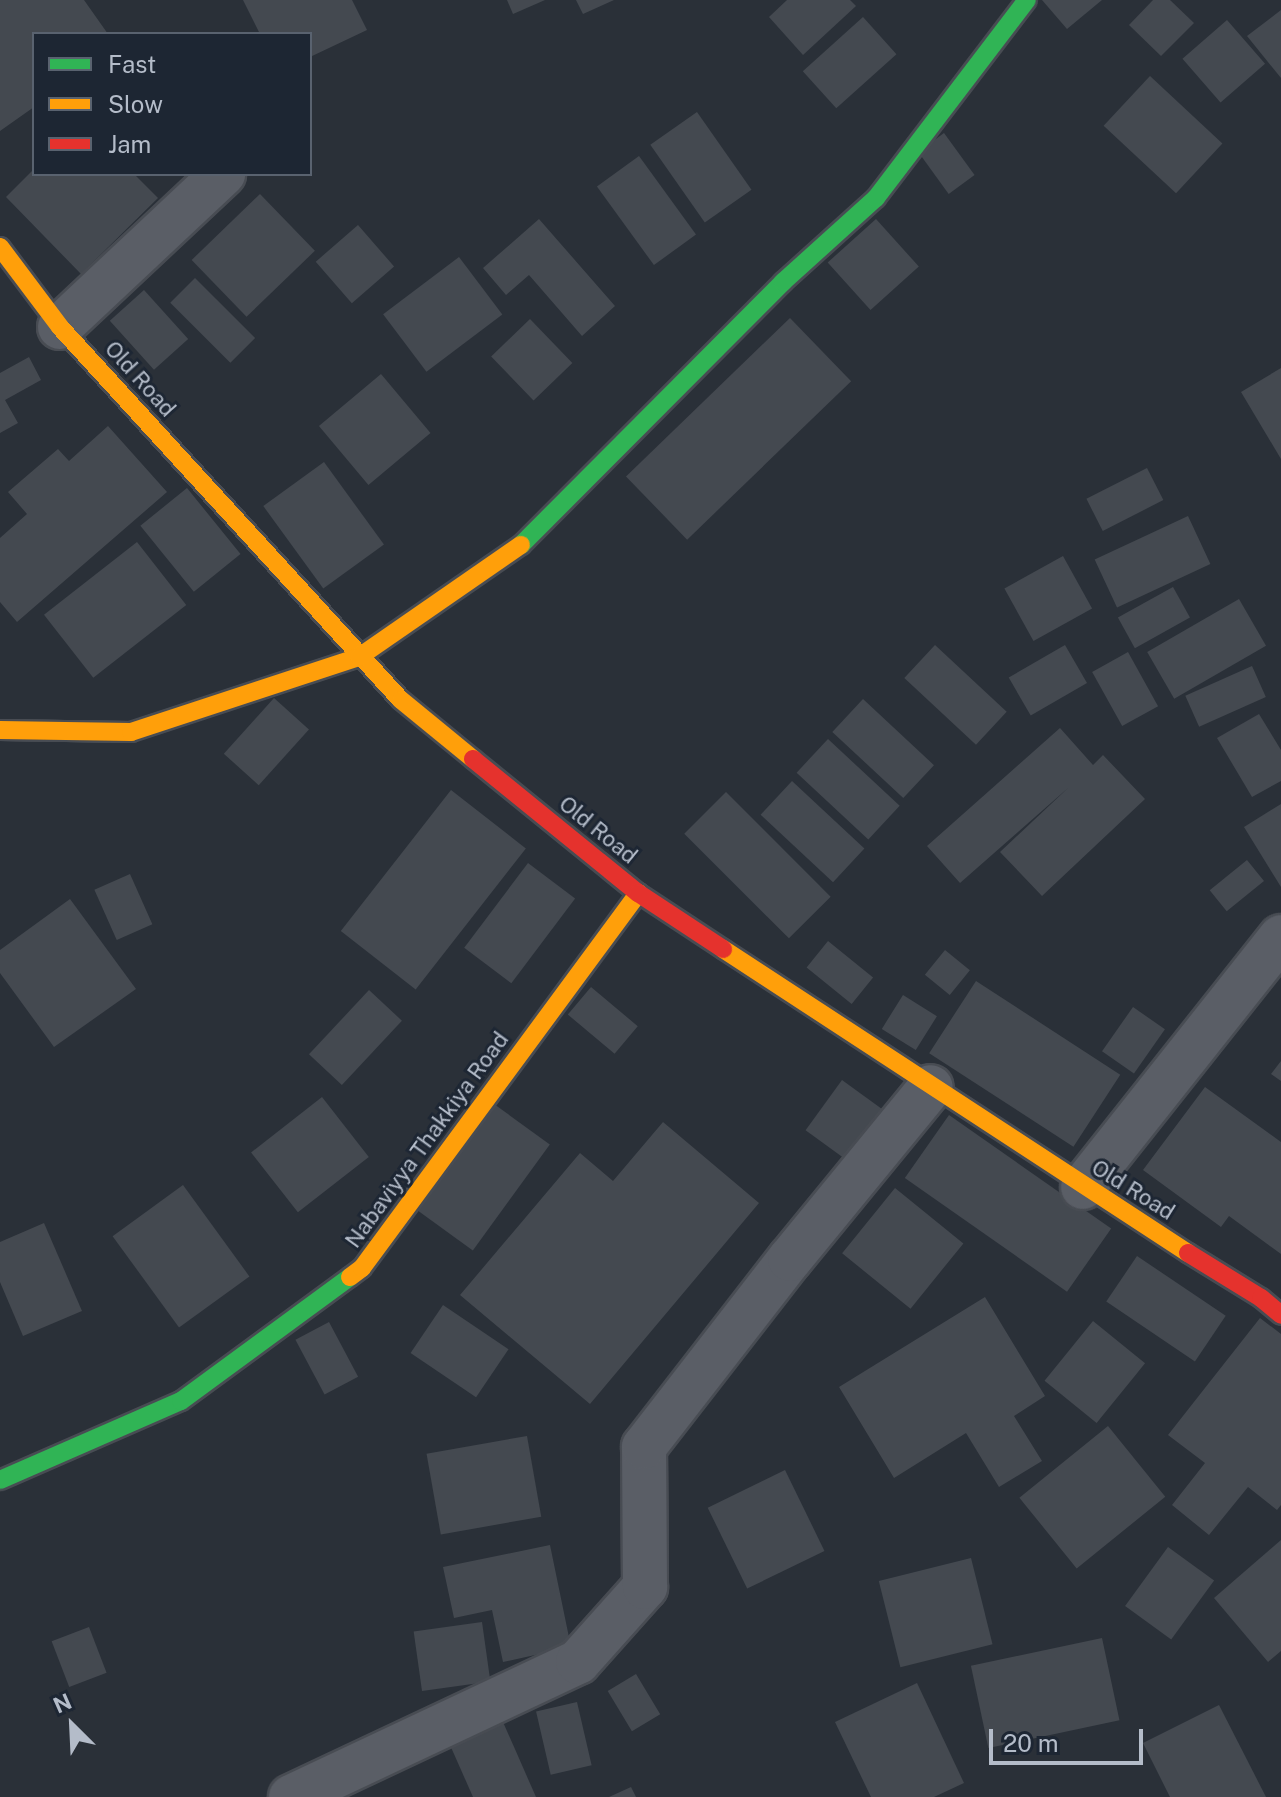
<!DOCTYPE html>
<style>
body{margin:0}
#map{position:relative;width:1281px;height:1797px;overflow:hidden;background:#2a3038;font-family:"Public Sans",sans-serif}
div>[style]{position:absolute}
.building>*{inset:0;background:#444950;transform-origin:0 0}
.roads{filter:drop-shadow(2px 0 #484c53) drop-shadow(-2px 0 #484c53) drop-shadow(0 2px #484c53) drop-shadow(0 -2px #484c53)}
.street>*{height:44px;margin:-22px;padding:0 22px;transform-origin:22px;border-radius:22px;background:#5a5e66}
.fast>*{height:18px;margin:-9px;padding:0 9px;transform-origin:9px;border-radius:9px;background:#30b455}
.slow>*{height:18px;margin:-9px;padding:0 9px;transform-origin:9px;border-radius:9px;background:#ff9f0a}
.jam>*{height:18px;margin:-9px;padding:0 9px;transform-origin:9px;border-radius:9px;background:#e5322d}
span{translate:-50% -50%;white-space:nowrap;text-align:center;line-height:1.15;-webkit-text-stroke:6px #1d2633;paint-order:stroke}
.street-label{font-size:22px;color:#b4bcc9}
.legend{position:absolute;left:32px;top:32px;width:280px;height:144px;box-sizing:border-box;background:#1d2633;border:2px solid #59626f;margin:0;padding:10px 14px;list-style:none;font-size:24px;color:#b4bcc9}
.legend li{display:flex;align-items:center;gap:16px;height:40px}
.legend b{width:40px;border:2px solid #59626f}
.north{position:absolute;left:32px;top:1685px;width:80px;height:80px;-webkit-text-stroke:6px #1d2633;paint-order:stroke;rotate:336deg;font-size:22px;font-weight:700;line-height:32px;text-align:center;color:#b4bcc9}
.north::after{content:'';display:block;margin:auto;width:28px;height:36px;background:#b4bcc9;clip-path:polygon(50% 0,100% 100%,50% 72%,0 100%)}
.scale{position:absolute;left:989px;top:1729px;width:154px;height:36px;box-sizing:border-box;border:4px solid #b4bcc9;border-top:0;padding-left:10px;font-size:24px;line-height:28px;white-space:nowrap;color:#b4bcc9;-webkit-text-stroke:6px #1d2633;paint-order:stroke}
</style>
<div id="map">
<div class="building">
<div style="clip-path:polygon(0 0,84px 0,108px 34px,34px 34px,34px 107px,0 131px)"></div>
<div style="clip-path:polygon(243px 0,352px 0,367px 30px,310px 57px,310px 34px,260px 34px)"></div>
<div style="clip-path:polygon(507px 0,545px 0,513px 14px)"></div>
<div style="clip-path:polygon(576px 0,614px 0,583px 14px)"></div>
<div style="clip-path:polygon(787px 0,850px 0,856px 6px,803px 55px,769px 17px)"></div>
<div style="clip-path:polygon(1042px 0,1102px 0,1067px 29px)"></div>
<div style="clip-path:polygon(1153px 0,1170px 0,1194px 23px,1161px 56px,1129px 25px)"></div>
<div style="clip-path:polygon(1281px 10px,1281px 78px,1247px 36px)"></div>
<div style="left:863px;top:17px;width:50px;height:81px;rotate:48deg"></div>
<div style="left:1227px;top:20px;width:58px;height:59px;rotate:49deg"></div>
<div style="left:1150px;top:76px;width:99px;height:68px;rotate:43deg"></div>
<div style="left:697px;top:112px;width:95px;height:57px;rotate:55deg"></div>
<div style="left:944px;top:133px;width:52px;height:32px;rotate:54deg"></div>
<div style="left:639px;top:156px;width:97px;height:52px;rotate:54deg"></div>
<div style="clip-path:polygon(34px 169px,34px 174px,134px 174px,158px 198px,81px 274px,6px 197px)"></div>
<div style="left:260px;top:194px;width:79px;height:95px;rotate:46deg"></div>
<div style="clip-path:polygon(539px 219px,615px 306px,582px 336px,529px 275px,506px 295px,483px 268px)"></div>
<div style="left:876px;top:219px;width:64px;height:65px;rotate:48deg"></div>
<div style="left:358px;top:225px;width:55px;height:56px;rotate:49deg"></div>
<div style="left:459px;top:257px;width:72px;height:95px;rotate:53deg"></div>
<div style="left:195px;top:278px;width:85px;height:35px;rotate:45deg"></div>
<div style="left:144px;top:290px;width:66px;height:46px;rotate:48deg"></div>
<div style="left:790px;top:318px;width:88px;height:228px;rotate:46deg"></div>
<div style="left:530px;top:319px;width:61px;height:54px;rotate:46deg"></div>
<div style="clip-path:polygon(29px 357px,41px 380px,5px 400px,18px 423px,0 433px,0 373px)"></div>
<div style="clip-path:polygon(1281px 368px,1281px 459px,1241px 392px)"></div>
<div style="left:381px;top:374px;width:77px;height:81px;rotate:50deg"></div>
<div style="clip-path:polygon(108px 426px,167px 492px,17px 622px,0 602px,0 538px,27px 514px,8px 492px,58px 449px,69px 461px)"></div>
<div style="left:324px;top:462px;width:102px;height:75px;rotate:54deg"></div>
<div style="left:1147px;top:468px;width:36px;height:68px;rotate:63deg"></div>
<div style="left:187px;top:488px;width:85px;height:60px;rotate:51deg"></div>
<div style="left:1188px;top:516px;width:53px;height:103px;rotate:65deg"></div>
<div style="left:137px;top:542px;width:80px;height:118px;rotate:52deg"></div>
<div style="left:1063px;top:556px;width:60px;height:67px;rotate:61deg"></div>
<div style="left:1173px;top:587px;width:35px;height:63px;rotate:61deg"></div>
<div style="left:1239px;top:599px;width:54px;height:106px;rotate:60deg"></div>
<div style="left:935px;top:645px;width:98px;height:45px;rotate:43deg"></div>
<div style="left:1065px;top:645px;width:44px;height:65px;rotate:60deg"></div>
<div style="left:1128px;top:652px;width:62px;height:41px;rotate:61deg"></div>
<div style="left:1252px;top:666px;width:34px;height:73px;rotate:66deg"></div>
<div style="left:274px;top:698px;width:47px;height:75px;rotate:42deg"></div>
<div style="left:863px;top:699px;width:97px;height:45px;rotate:43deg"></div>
<div style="clip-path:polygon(1259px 714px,1281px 750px,1281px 781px,1252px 797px,1217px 738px)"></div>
<div style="clip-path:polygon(1060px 728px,1093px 765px,1103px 755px,1145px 799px,1042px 896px,1000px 852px,1068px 788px,960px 883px,927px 846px)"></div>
<div style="left:828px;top:739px;width:98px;height:46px;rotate:43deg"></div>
<div style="left:792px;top:781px;width:99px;height:46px;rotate:43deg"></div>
<div style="left:451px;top:790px;width:95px;height:179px;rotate:38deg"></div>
<div style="left:726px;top:792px;width:148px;height:59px;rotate:45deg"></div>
<div style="clip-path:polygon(1281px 804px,1281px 887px,1244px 827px)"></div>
<div style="left:1247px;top:860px;width:27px;height:48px;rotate:51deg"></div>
<div style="left:528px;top:863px;width:59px;height:106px;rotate:37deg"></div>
<div style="left:130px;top:874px;width:55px;height:39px;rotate:66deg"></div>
<div style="clip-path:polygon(70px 899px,136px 989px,54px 1047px,0 973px,0 950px)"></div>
<div style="left:828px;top:941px;width:58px;height:34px;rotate:39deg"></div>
<div style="left:945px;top:950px;width:32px;height:32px;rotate:39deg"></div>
<div style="left:976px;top:981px;width:172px;height:86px;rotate:33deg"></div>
<div style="left:591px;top:987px;width:61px;height:36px;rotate:40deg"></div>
<div style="left:369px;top:990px;width:45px;height:88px;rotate:43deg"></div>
<div style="left:903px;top:995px;width:40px;height:40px;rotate:32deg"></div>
<div style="left:1133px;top:1007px;width:39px;height:54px;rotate:35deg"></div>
<div style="clip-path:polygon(1281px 1061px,1281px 1081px,1271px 1074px)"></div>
<div style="left:842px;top:1080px;width:60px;height:62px;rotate:36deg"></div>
<div style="clip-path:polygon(1205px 1087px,1281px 1142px,1281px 1254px,1229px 1216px,1221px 1227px,1143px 1170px)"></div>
<div style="left:322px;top:1097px;width:76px;height:90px;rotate:52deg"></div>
<div style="left:494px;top:1104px;width:69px;height:131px;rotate:36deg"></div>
<div style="left:949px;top:1115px;width:198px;height:77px;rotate:35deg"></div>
<div style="clip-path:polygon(663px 1122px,759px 1203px,590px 1404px,460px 1295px,580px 1153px,613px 1181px)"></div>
<div style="left:183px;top:1185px;width:113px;height:87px;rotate:54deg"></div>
<div style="left:895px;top:1188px;width:88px;height:84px;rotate:39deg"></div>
<div style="clip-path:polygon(44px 1223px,82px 1311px,23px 1336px,0 1282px,0 1242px)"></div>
<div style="left:1137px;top:1256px;width:107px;height:55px;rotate:34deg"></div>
<div style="clip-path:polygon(985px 1297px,1045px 1396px,1014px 1416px,1042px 1461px,999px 1487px,966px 1433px,894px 1478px,839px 1387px)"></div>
<div style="left:443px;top:1305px;width:79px;height:58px;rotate:34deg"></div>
<div style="clip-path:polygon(1260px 1318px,1281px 1334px,1281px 1505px,1277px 1510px,1248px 1487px,1209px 1535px,1172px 1505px,1205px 1463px,1168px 1435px)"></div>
<div style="left:1093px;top:1321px;width:67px;height:77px;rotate:39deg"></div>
<div style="left:329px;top:1322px;width:62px;height:38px;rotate:62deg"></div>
<div style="left:1108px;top:1426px;width:91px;height:114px;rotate:51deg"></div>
<div style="left:527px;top:1436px;width:82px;height:102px;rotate:80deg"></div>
<div style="left:785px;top:1470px;width:90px;height:86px;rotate:64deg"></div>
<div style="clip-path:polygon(1281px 1540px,1281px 1651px,1268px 1662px,1214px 1598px)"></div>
<div style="clip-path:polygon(550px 1545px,571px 1647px,503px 1662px,492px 1610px,454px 1618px,443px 1567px)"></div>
<div style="left:1168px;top:1547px;width:57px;height:73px;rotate:36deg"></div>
<div style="left:971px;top:1558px;width:89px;height:95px;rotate:76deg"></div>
<div style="left:482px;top:1622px;width:60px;height:69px;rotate:82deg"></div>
<div style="left:89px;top:1627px;width:49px;height:40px;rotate:69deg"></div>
<div style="left:1102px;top:1638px;width:84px;height:134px;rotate:78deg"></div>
<div style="left:636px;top:1674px;width:47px;height:33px;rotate:59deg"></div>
<div style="clip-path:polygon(917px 1683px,964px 1783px,934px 1797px,871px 1797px,835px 1722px)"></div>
<div style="left:577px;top:1702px;width:65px;height:42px;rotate:77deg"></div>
<div style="clip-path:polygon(1219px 1705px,1266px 1797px,1170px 1797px,1143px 1743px)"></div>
<div style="clip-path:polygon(503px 1722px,536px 1797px,473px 1797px,450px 1745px)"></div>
<div style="clip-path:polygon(631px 1787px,636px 1797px,609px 1797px)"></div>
</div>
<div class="roads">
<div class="street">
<div style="left:60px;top:327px;width:224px;rotate:-43.2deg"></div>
<div style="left:1083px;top:1187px;width:319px;rotate:-51.6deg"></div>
<div style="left:291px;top:1797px;width:317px;rotate:-25.2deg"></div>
<div style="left:578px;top:1662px;width:101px;rotate:-48.2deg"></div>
<div style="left:645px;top:1587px;width:140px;rotate:-90.4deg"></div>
<div style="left:644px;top:1447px;width:238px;rotate:-52.2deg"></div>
<div style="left:790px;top:1259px;width:222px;rotate:-50.7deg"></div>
</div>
<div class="fast">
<div style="left:521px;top:545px;width:371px;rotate:-45.1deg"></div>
<div style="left:783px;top:282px;width:125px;rotate:-42.1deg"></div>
<div style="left:876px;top:198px;width:249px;rotate:-52.7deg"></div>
<div style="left:0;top:1480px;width:197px;rotate:-23.6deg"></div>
<div style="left:181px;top:1401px;width:210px;rotate:-36.3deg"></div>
</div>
<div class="slow">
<div style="left:0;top:247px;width:100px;rotate:53.1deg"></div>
<div style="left:60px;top:327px;width:505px;rotate:47.57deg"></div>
<div style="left:401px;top:700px;width:93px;rotate:39.3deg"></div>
<div style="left:0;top:730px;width:131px;rotate:0.9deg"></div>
<div style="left:131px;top:732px;width:240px;rotate:-18.2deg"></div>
<div style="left:359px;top:657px;width:197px;rotate:-34.7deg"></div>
<div style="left:723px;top:949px;width:556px;rotate:33.18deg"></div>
<div style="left:350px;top:1277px;width:15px;rotate:-37deg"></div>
<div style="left:362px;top:1268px;width:466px;rotate:-53.6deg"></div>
</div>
<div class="jam">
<div style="left:473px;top:759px;width:213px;rotate:39.1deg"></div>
<div style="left:638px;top:893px;width:102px;rotate:33.4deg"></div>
<div style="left:1188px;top:1253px;width:86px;rotate:31.7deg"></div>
<div style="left:1261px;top:1298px;width:26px;rotate:40deg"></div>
</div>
</div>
<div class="street-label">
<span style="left:140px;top:379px;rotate:48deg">Old Road</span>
<span style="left:598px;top:830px;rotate:39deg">Old Road</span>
<span style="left:427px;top:1140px;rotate:-54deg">Nabaviyya Thakkiya Road</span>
<span style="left:1133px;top:1190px;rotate:32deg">Old Road</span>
</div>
<ul class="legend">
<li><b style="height:10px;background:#30b455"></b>Fast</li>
<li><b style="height:10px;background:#ff9f0a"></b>Slow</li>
<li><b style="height:10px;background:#e5322d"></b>Jam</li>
</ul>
<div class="north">N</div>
<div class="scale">20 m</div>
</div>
